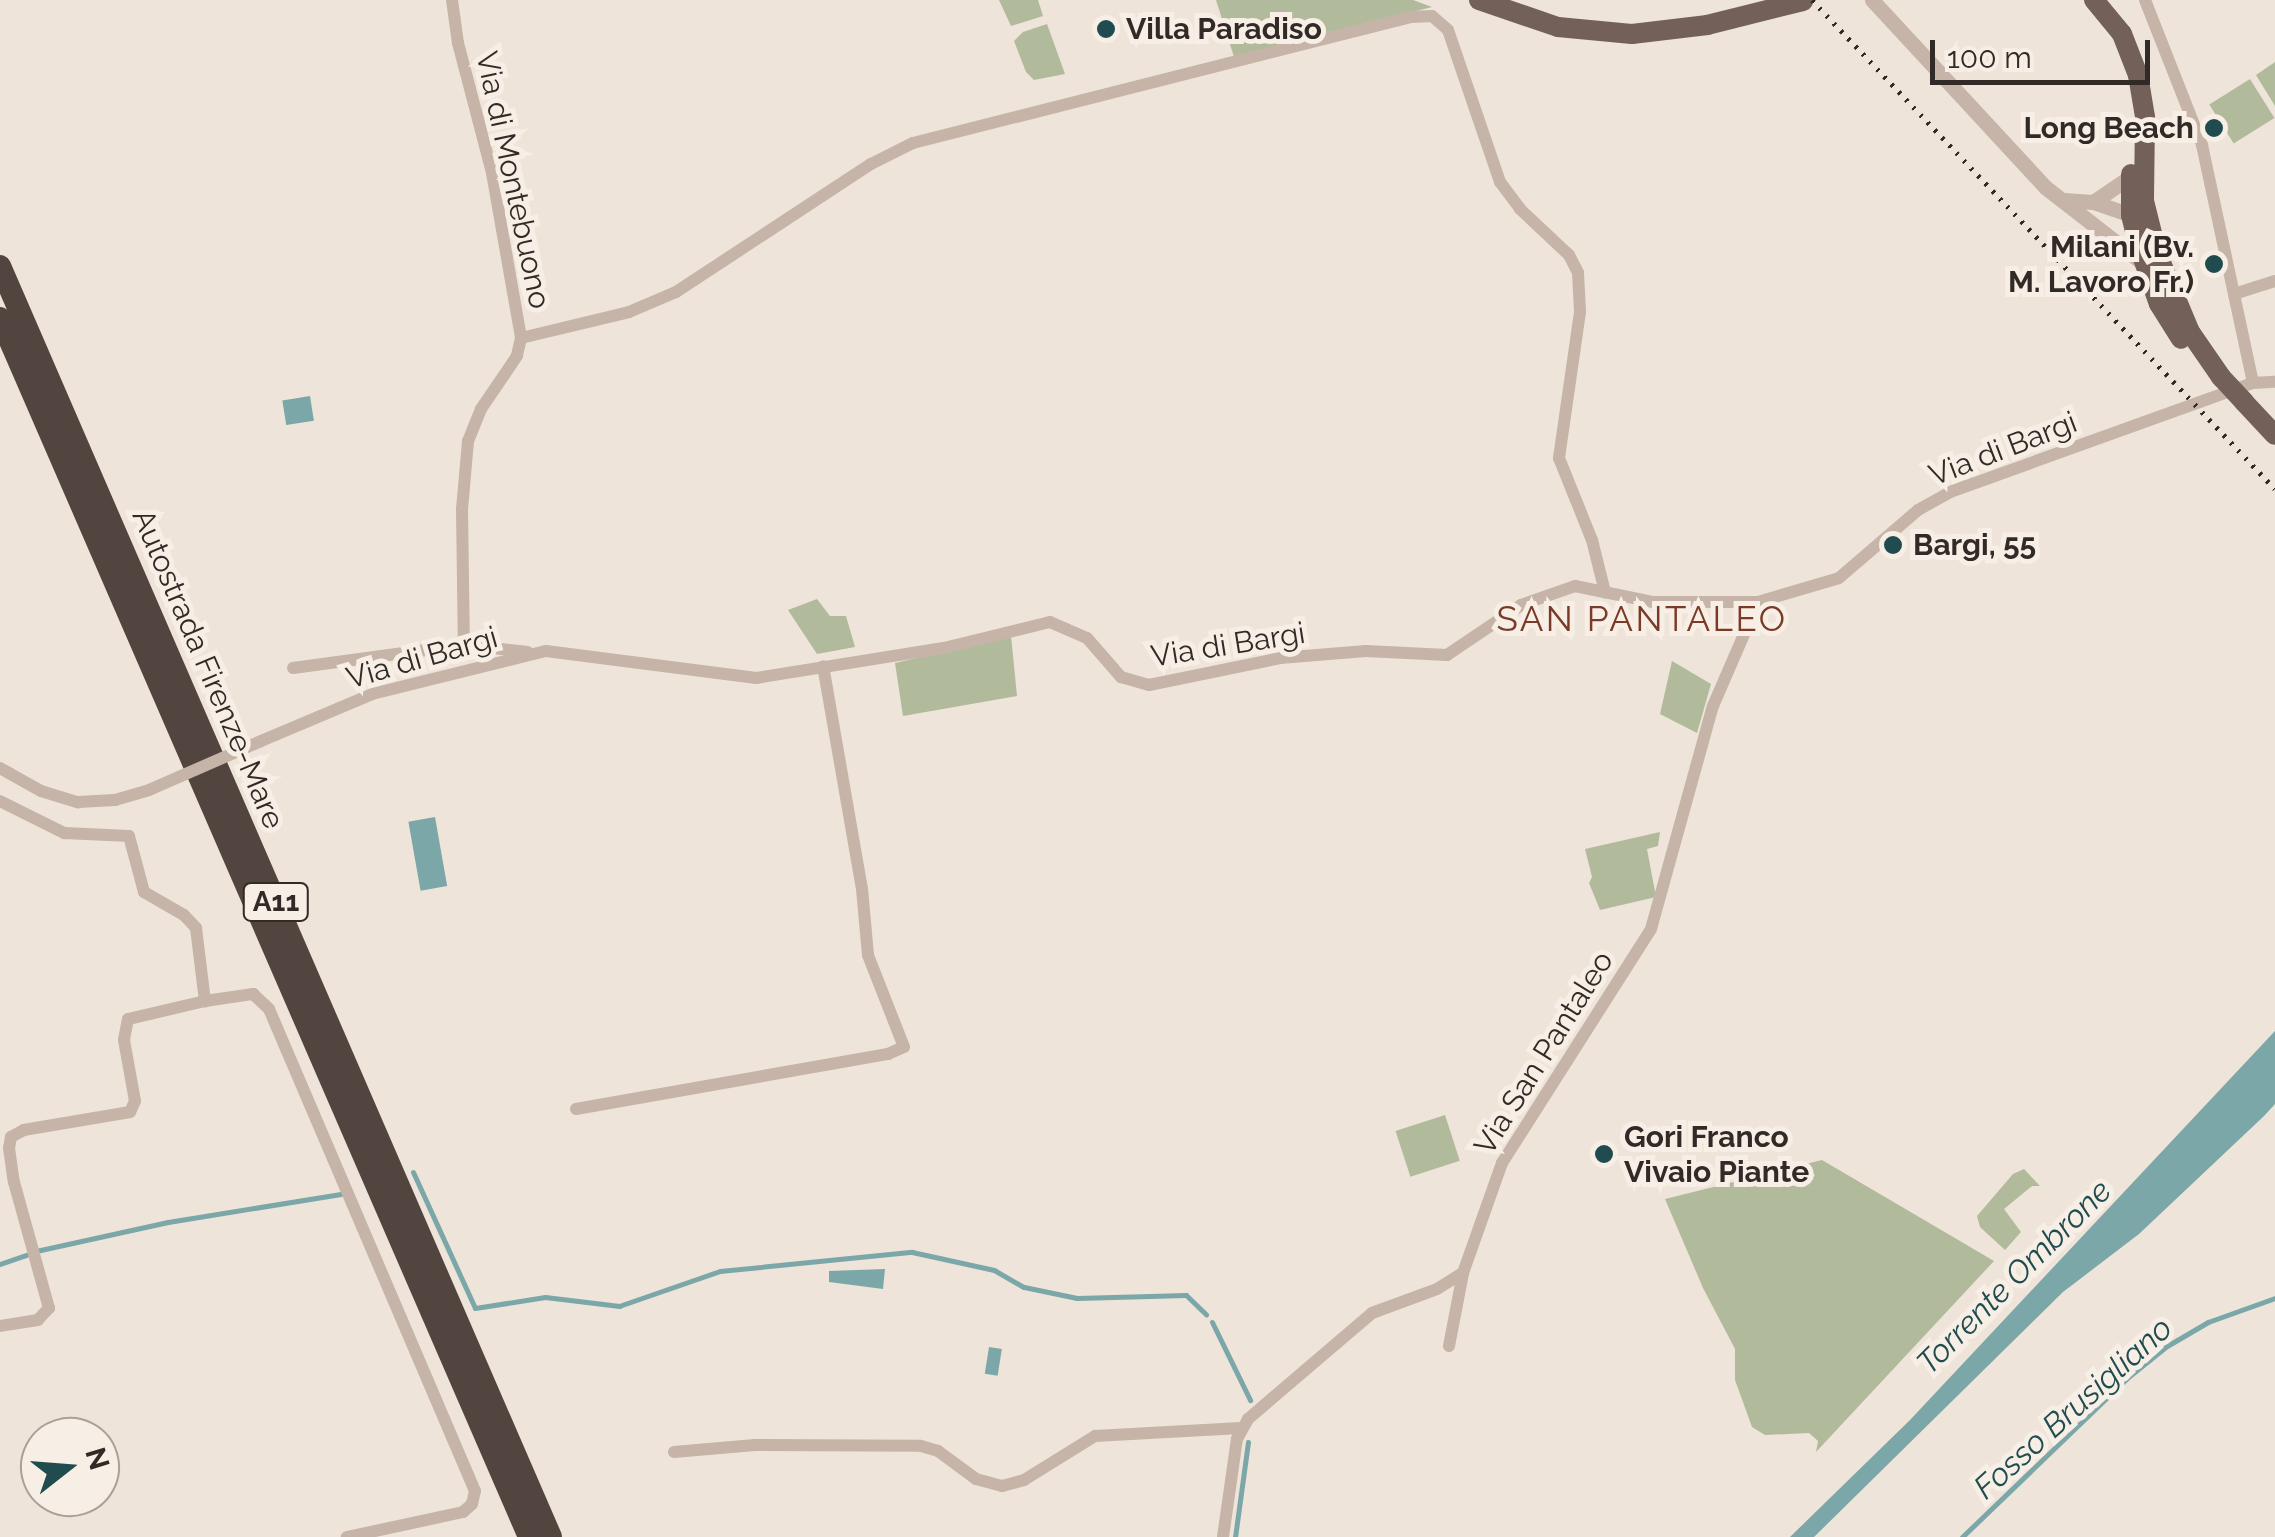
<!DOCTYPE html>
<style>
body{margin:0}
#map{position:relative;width:2275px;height:1537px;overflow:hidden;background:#eee4d9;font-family:Raleway,sans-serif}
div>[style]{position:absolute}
.green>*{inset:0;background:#b1bb9b;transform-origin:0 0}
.water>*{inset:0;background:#7ba7a8;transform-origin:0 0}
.stream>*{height:5px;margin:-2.5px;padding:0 2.5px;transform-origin:2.5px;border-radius:2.5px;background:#7ba7a8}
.minor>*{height:12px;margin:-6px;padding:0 6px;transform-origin:6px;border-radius:6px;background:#c5b4a7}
.tertiary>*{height:15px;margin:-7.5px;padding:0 7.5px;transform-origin:7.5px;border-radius:7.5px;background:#c5b4a7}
.primary>*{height:20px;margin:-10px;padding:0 10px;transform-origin:10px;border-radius:10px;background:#736159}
.motorway>*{height:22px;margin:-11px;padding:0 11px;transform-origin:11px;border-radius:11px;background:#52443f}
.rail>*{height:5px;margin-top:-2.5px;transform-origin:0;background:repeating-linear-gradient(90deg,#322a27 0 2.5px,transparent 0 10.5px)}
.minor-bridge>*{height:12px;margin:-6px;padding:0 6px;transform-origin:6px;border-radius:6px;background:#c5b4a7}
.primary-bridge>*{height:20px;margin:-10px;padding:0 10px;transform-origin:10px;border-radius:10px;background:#736159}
.dots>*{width:28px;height:28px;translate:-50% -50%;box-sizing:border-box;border:5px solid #f7eee5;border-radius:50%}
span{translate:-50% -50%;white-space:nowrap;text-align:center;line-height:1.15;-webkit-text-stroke:10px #f7eee5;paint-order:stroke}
.shield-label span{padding:2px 8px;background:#f7eee5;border:2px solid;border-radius:8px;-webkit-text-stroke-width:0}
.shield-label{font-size:28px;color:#322a27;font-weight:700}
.poi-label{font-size:30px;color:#322a27;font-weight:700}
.left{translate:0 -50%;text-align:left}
.right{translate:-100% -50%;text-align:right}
.street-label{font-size:30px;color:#322a27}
.water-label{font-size:32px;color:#214c4f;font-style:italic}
.quarter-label{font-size:35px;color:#793a28;letter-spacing:2.5px}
.north{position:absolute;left:20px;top:1417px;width:100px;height:100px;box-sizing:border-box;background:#f7eee5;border:2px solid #a8a099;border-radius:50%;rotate:73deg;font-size:28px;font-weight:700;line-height:40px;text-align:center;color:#322a27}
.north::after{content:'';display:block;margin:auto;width:35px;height:45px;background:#214c4f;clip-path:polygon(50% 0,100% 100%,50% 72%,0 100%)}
.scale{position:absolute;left:1930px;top:40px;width:220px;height:45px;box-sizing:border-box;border:5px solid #322a27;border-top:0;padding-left:12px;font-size:30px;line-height:35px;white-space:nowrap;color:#322a27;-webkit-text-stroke:8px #f7eee5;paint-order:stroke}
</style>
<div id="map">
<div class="green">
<div style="clip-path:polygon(999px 0,1038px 0,1043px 16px,1011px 26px)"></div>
<div style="clip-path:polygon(1216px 0,1413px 0,1432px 7px,1234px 57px)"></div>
<div style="clip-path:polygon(1047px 24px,1065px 74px,1034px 80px,1026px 72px,1014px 41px,1023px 32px)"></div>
<div style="clip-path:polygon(2275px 62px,2275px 106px,2256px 75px)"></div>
<div style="left:2250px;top:79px;width:46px;height:48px;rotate:58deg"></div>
<div style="clip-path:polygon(817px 599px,830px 616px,846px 616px,855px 647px,817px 654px,788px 610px)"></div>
<div style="clip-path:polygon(1011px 636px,1017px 696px,903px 716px,895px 663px)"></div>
<div style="clip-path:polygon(1672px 661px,1711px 684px,1697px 733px,1660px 714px)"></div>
<div style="clip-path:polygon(1660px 832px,1658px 846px,1647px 849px,1656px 897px,1600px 910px,1589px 883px,1592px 877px,1585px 849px)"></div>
<div style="left:1445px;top:1115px;width:48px;height:52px;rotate:72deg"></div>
<div style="clip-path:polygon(1822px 1160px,1994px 1261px,1816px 1452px,1818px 1441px,1809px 1433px,1765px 1435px,1752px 1427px,1735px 1380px,1735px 1349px,1703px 1288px,1665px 1199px)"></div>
<div style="clip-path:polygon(2024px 1169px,2040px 1186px,2032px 1186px,2004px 1209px,2021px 1232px,2005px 1250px,1980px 1227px,1977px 1216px,2013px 1174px)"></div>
</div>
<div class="water">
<div style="left:310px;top:396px;width:25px;height:28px;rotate:81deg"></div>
<div style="left:435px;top:817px;width:70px;height:27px;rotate:80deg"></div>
<div style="clip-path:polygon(2275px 1031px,2275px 1104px,2264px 1116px,2139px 1234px,2063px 1292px,1814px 1537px,1790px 1537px,1910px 1420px)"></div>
<div style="clip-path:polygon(885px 1269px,883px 1289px,829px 1282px,829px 1271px)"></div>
<div style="left:989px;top:1347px;width:13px;height:27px;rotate:9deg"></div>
</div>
<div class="stream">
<div style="left:413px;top:1172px;width:149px;rotate:65.5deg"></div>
<div style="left:475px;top:1308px;width:71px;rotate:-8.9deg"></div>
<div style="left:545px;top:1297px;width:75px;rotate:6.9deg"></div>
<div style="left:619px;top:1306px;width:107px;rotate:-19.1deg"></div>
<div style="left:720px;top:1271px;width:193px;rotate:-5.7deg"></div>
<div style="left:912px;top:1252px;width:84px;rotate:12.4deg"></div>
<div style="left:994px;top:1270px;width:34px;rotate:30deg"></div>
<div style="left:1024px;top:1287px;width:54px;rotate:11.7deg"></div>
<div style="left:1077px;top:1298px;width:109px;rotate:-1.6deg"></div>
<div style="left:1186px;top:1295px;width:28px;rotate:44deg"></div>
<div style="left:36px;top:1251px;width:135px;rotate:-12.4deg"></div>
<div style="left:168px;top:1222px;width:175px;rotate:-9.2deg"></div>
<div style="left:0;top:1264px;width:28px;rotate:-19deg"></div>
<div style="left:1212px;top:1322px;width:87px;rotate:64deg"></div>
<div style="left:1235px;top:1537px;width:96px;rotate:-82.2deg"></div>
<div style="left:1962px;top:1537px;width:229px;rotate:-43.9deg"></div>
<div style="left:2127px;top:1378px;width:51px;rotate:-38.7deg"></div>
<div style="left:2167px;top:1346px;width:48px;rotate:-30.3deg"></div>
<div style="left:2208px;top:1322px;width:71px;rotate:-19.7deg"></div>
</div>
<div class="minor">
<div style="left:452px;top:0;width:43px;rotate:82.1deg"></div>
<div style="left:458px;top:43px;width:134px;rotate:75.3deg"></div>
<div style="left:492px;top:173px;width:168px;rotate:80deg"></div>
<div style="left:521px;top:338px;width:18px;rotate:103deg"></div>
<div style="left:517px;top:356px;width:64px;rotate:124.2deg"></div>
<div style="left:481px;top:409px;width:35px;rotate:112deg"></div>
<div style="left:468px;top:441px;width:68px;rotate:95deg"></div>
<div style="left:462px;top:509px;width:136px;rotate:89.2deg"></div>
<div style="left:464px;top:645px;width:64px;rotate:6.2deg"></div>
<div style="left:2145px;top:0;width:156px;rotate:68.5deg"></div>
<div style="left:2202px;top:145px;width:243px;rotate:77.9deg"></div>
<div style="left:2234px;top:294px;width:43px;rotate:-17.6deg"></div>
<div style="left:521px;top:338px;width:111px;rotate:-13.5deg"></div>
<div style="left:629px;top:312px;width:51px;rotate:-23.1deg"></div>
<div style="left:676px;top:292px;width:233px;rotate:-33.3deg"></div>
<div style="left:871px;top:164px;width:47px;rotate:-26.6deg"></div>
<div style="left:913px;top:143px;width:514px;rotate:-14.2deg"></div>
<div style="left:1411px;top:17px;width:21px;rotate:-3deg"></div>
<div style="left:1432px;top:16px;width:21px;rotate:41deg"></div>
<div style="left:1448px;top:30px;width:161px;rotate:71.1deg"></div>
<div style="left:1500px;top:182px;width:34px;rotate:53deg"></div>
<div style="left:1520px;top:209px;width:67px;rotate:43.2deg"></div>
<div style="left:1569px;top:255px;width:20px;rotate:63deg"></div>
<div style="left:1578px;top:273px;width:39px;rotate:87deg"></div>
<div style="left:1580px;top:312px;width:148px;rotate:98.2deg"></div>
<div style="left:1559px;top:458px;width:88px;rotate:68.1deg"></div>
<div style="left:1592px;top:540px;width:54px;rotate:76deg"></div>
<div style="left:293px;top:668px;width:173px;rotate:-7.7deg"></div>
<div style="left:261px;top:741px;width:121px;rotate:-22.9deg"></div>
<div style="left:372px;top:694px;width:179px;rotate:-13.9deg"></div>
<div style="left:546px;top:651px;width:212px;rotate:7.3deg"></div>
<div style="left:756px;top:678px;width:190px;rotate:-9.1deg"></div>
<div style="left:944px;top:648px;width:109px;rotate:-13.8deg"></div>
<div style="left:1050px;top:622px;width:40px;rotate:23.4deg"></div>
<div style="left:1087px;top:638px;width:52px;rotate:48.9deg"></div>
<div style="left:1121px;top:677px;width:29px;rotate:16deg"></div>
<div style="left:1149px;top:685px;width:134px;rotate:-11.6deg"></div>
<div style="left:1280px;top:658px;width:86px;rotate:-4.7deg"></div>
<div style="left:1366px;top:651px;width:81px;rotate:2.8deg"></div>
<div style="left:1447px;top:655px;width:89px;rotate:-34deg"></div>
<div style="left:1521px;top:605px;width:57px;rotate:-19.4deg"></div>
<div style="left:1575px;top:586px;width:80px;rotate:11.6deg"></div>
<div style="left:1653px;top:602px;width:105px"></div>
<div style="left:1758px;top:602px;width:84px;rotate:-16.5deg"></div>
<div style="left:1839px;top:578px;width:104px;rotate:-40.7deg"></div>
<div style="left:1918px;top:510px;width:37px;rotate:-29deg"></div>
<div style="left:1950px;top:492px;width:322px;rotate:-19.8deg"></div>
<div style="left:2253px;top:383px;width:22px;rotate:-3deg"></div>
<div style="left:0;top:768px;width:47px;rotate:29.3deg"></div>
<div style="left:41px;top:791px;width:39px;rotate:17deg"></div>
<div style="left:78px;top:802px;width:37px;rotate:-3deg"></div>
<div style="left:115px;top:800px;width:35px;rotate:-16deg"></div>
<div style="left:0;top:801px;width:72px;rotate:26.6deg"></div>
<div style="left:64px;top:833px;width:65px;rotate:2.6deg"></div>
<div style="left:129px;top:836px;width:58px;rotate:75deg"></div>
<div style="left:144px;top:892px;width:46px;rotate:29.9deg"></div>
<div style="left:184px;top:915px;width:18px;rotate:47deg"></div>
<div style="left:196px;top:928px;width:74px;rotate:83deg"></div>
<div style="left:205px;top:1001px;width:79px;rotate:166.8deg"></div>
<div style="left:128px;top:1019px;width:21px;rotate:101deg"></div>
<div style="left:124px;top:1040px;width:62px;rotate:79.8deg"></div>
<div style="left:135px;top:1101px;width:12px;rotate:114deg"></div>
<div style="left:130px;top:1112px;width:108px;rotate:170.4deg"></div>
<div style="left:24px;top:1130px;width:15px;rotate:152deg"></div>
<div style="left:11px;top:1137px;width:11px;rotate:100deg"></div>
<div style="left:9px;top:1148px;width:34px;rotate:82deg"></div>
<div style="left:14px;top:1182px;width:131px;rotate:74.5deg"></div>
<div style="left:49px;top:1308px;width:16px;rotate:133deg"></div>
<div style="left:38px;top:1320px;width:38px;rotate:171deg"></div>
<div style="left:205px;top:1001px;width:49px;rotate:-8.3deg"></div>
<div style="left:253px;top:994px;width:22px;rotate:43deg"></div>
<div style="left:269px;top:1009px;width:524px;rotate:66.86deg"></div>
<div style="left:475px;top:1491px;width:13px;rotate:103deg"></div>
<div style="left:472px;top:1504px;width:12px;rotate:138deg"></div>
<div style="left:463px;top:1512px;width:119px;rotate:167.8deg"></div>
<div style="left:576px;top:1109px;width:317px;rotate:-10deg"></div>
<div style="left:888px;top:1054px;width:17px;rotate:-24deg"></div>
<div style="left:904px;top:1047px;width:99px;rotate:-111.4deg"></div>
<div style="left:868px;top:955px;width:66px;rotate:-95.2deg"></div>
<div style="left:862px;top:889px;width:226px;rotate:-99.9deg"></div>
<div style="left:1449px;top:1346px;width:74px;rotate:-79.1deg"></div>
<div style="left:674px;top:1452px;width:81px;rotate:-4.9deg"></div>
<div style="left:755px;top:1445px;width:166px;rotate:0.3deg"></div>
<div style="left:921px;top:1446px;width:18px;rotate:16deg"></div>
<div style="left:938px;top:1451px;width:47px;rotate:36.4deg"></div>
<div style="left:976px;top:1479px;width:27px;rotate:15deg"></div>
<div style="left:1002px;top:1486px;width:23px;rotate:-15deg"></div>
<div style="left:1024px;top:1480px;width:84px;rotate:-31.8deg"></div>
<div style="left:1095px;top:1436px;width:146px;rotate:-3.1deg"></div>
<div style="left:1223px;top:1537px;width:99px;rotate:-81.9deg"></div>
<div style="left:1237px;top:1439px;width:23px;rotate:-61deg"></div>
<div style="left:1248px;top:1419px;width:163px;rotate:-40.5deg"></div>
<div style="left:1372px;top:1313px;width:69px;rotate:-20.3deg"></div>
<div style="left:1437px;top:1289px;width:31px;rotate:-32deg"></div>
<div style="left:1463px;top:1273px;width:117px;rotate:-70.5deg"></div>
<div style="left:1502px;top:1163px;width:277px;rotate:-57.5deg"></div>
<div style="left:1651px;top:929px;width:231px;rotate:-74.5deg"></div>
<div style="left:1713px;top:706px;width:113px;rotate:-66.6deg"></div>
</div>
<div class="tertiary">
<div style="left:1872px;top:0;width:255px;rotate:47.2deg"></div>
<div style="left:2045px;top:187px;width:125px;rotate:37.9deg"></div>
<div style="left:2063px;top:200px;width:30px;rotate:4deg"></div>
<div style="left:2093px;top:202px;width:40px;rotate:18.9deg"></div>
<div style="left:2093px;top:202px;width:45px;rotate:-34deg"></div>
</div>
<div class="primary">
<div style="left:1479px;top:0;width:83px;rotate:18.9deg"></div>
<div style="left:1558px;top:27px;width:74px;rotate:5.4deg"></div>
<div style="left:1632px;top:34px;width:76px;rotate:-6.8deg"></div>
<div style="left:1707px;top:25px;width:99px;rotate:-14deg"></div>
<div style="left:2094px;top:0;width:44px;rotate:50.5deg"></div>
<div style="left:2122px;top:34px;width:44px;rotate:68.7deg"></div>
<div style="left:2138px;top:75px;width:43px;rotate:80.5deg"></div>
<div style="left:2145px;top:117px;width:84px;rotate:90.7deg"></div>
<div style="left:2144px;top:201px;width:54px;rotate:76deg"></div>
<div style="left:2157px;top:253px;width:86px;rotate:67.3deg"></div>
<div style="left:2190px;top:332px;width:55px;rotate:55.4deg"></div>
<div style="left:2131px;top:174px;width:41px;rotate:90deg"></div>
<div style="left:2131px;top:215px;width:33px;rotate:76deg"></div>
<div style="left:2139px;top:247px;width:60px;rotate:70.7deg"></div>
<div style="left:2159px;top:304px;width:41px;rotate:57.8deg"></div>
<div style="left:2244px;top:402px;width:45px;rotate:46.8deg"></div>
</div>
<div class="motorway">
<div style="left:0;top:266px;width:1385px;rotate:66.56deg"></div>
<div style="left:0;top:318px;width:1329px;rotate:66.54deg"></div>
</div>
<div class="rail">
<div style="left:1812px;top:0;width:673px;rotate:46.56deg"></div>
</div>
<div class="minor-bridge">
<div style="left:149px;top:790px;width:122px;rotate:-23.6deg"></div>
</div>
<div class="primary-bridge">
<div style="left:2221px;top:377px;width:34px;rotate:47deg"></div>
</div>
<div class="dots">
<div style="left:1106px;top:29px;background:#214c4f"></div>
<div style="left:2214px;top:128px;background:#214c4f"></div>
<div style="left:2214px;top:264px;background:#214c4f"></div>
<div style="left:1893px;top:545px;background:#214c4f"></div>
<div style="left:1604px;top:1154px;background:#214c4f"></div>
</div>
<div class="shield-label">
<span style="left:276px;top:902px">A11</span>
</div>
<div class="poi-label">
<span class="left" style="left:1126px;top:29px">Villa Paradiso</span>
<span class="right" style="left:2194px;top:128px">Long Beach</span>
<span class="right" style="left:2194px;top:264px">Milani (Bv.<br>M. Lavoro Fr.)</span>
<span class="left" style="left:1913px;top:545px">Bargi, 55</span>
<span class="left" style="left:1624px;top:1154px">Gori Franco<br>Vivaio Piante</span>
</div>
<div class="street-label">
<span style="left:513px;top:180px;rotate:78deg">Via di Montebuono</span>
<span style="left:2003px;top:449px;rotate:-21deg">Via di Bargi</span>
<span style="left:1228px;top:645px;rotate:-9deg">Via di Bargi</span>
<span style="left:422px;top:658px;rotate:-16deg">Via di Bargi</span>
<span style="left:208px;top:669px;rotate:67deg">Autostrada Firenze-Mare</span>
<span style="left:1544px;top:1053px;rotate:-58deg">Via San Pantaleo</span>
</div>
<div class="water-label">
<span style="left:2014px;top:1277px;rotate:-45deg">Torrente Ombrone</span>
<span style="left:2073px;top:1408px;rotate:-42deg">Fosso Brusigliano</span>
</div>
<div class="quarter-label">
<span style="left:1642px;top:619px">SAN PANTALEO</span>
</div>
<div class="north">N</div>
<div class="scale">100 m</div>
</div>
